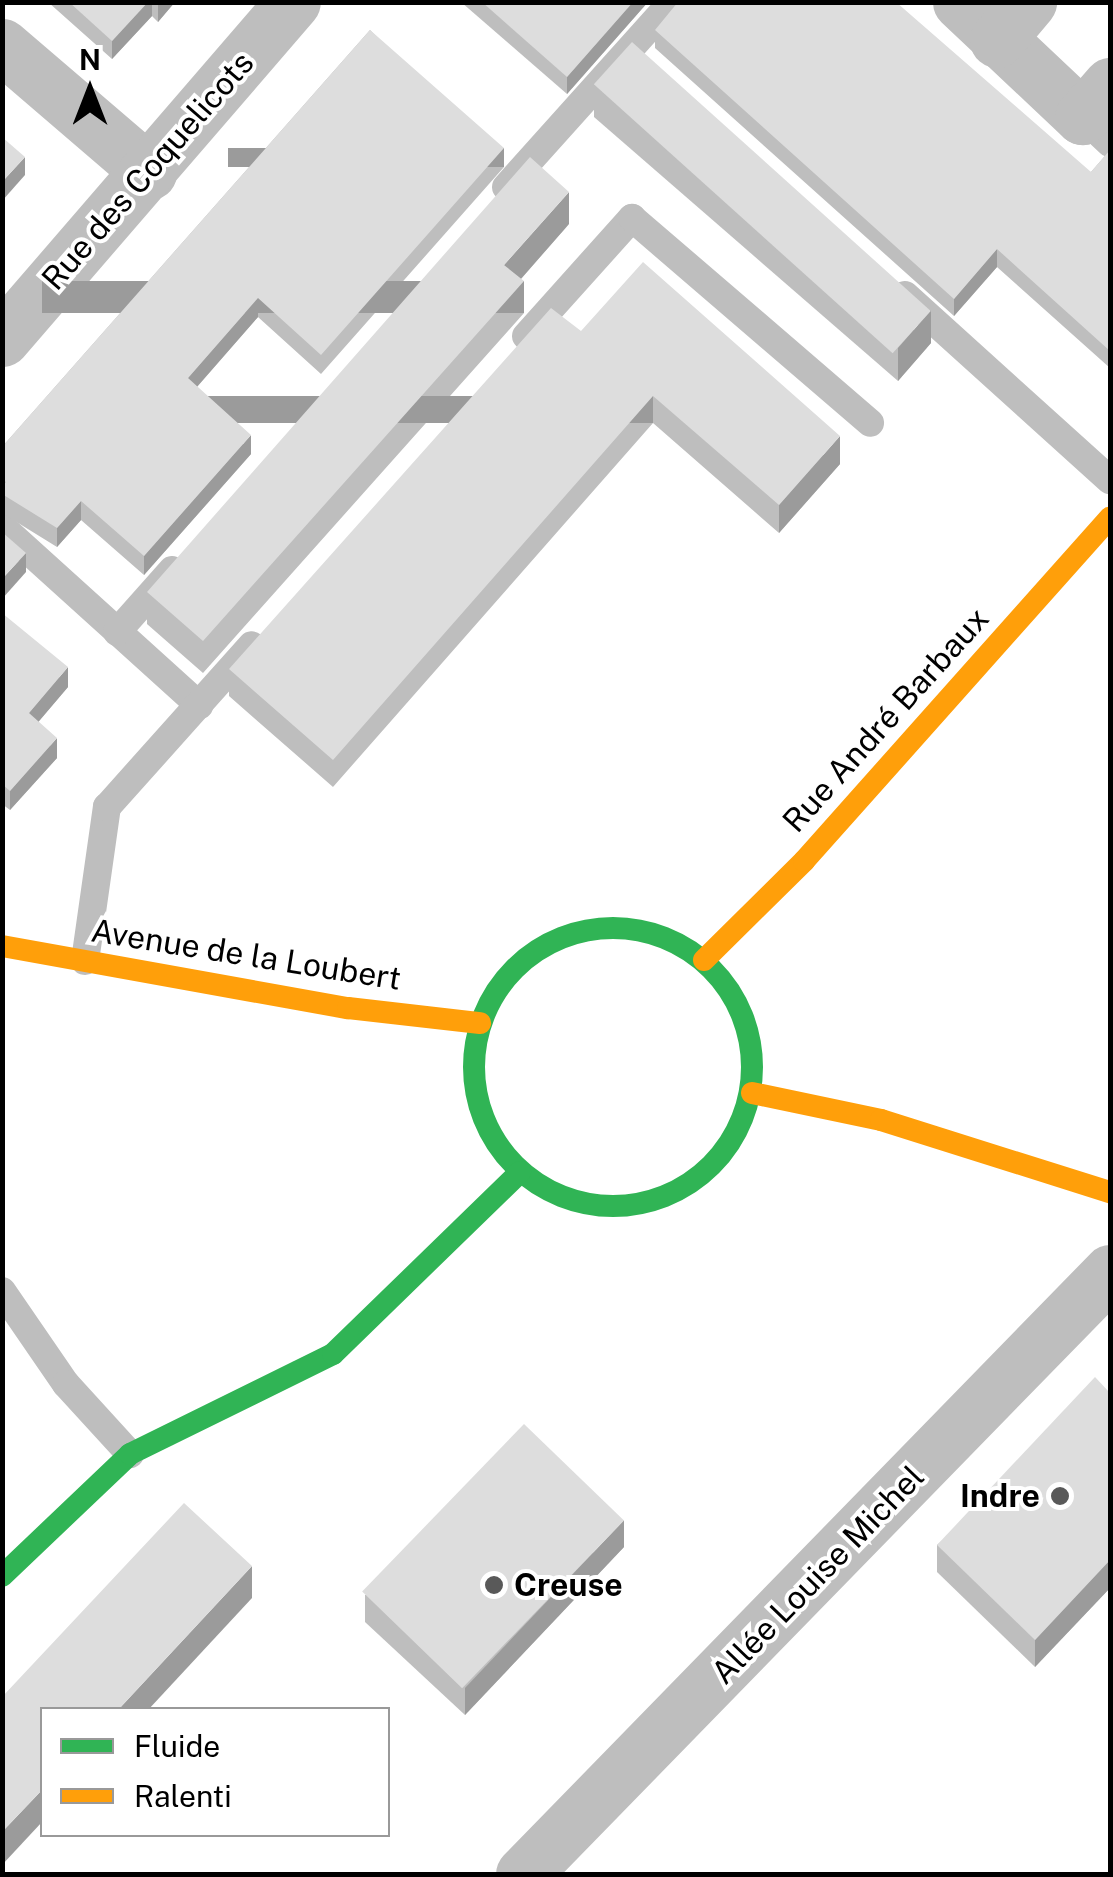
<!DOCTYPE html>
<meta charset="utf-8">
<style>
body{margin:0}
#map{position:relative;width:1113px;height:1877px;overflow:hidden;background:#fff;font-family:"Public Sans",sans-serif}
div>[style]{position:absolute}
.lane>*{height:28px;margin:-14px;padding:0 14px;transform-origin:14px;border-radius:14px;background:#bebebe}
.street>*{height:55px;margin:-27.5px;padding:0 27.5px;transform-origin:27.5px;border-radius:27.5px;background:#bebebe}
.fast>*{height:22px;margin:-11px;padding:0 11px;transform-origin:11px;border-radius:11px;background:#30b455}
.fast>.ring{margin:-11px;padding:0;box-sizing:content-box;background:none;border:22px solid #30b455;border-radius:50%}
.slow>*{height:22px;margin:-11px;padding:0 11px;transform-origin:11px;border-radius:11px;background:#ff9f0a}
.wall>*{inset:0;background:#bebebe}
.shaded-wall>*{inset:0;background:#9b9b9b;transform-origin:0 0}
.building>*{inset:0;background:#ddd;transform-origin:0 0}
.dots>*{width:28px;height:28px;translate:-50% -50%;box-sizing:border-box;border:5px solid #fff;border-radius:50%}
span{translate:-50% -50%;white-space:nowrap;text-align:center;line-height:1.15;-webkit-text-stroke:8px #fff;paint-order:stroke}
.street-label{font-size:32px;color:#000}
.poi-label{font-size:32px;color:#000;font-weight:700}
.right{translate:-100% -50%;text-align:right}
.left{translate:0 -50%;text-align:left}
.frame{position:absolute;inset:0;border:5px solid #000;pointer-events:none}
.legend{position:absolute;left:40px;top:1707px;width:350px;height:130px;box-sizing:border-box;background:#fff;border:2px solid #999;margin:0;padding:12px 18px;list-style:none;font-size:30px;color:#000}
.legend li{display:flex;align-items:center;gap:20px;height:50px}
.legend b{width:50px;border:2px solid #999}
.north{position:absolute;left:40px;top:40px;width:100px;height:100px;-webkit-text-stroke:8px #fff;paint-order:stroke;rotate:0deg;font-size:28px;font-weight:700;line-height:40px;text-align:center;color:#000}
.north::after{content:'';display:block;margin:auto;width:35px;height:45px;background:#000;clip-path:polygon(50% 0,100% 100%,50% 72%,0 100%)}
</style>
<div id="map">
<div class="lane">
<div style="left:1082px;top:117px;width:38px;rotate:43deg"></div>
<div style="left:506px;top:187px;width:249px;rotate:-48.1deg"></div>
<div style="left:905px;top:295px;width:276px;rotate:42.1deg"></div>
<div style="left:526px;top:336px;width:159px;rotate:-48.1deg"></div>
<div style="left:632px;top:218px;width:314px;rotate:40.7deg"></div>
<div style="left:2px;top:527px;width:266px;rotate:42.1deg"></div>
<div style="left:117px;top:632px;width:83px;rotate:-48.4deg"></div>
<div style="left:85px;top:961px;width:156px;rotate:-81.9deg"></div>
<div style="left:107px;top:807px;width:217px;rotate:-48.2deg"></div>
<div style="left:2px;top:1291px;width:113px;rotate:55.5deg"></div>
<div style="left:66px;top:1384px;width:95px;rotate:47.6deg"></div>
</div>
<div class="street">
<div style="left:960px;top:2px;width:168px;rotate:43.3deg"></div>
<div style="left:1082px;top:117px;width:43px;rotate:-48.8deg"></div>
<div style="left:997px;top:40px;width:50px;rotate:-49.9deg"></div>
<div style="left:2px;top:46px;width:194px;rotate:40.6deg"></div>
<div style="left:2px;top:339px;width:445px;rotate:-49.2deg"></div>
<div style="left:523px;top:1874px;width:841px;rotate:-45.72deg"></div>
</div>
<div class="fast">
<div class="ring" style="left:474px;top:928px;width:256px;height:256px"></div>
<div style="left:2px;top:1576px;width:177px;rotate:-43.6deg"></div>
<div style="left:130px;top:1454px;width:226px;rotate:-26.2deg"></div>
<div style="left:333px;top:1354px;width:261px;rotate:-44.2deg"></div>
</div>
<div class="slow">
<div style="left:2px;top:946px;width:352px;rotate:10.2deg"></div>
<div style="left:348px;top:1008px;width:133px;rotate:6.5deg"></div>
<div style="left:704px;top:960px;width:141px;rotate:-44.7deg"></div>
<div style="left:804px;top:861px;width:460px;rotate:-48.3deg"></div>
<div style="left:752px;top:1093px;width:132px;rotate:11.8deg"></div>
<div style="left:881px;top:1120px;width:240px;rotate:17.5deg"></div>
</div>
<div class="wall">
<div style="clip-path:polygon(48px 2px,175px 2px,158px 22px,152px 16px,112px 59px)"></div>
<div style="clip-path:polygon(461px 2px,648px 2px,567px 94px)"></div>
<div style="clip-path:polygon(370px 30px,504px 167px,321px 374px,258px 317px,197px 387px,251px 454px,144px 575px,81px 520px,57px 547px,2px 513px,2px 447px)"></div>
<div style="clip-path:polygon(655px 30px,1091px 172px,1110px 150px,1110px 368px,997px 267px,954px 316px,655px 48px)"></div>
<div style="clip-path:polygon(594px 85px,931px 343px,898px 381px,594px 117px)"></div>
<div style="clip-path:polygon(569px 224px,521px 279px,524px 313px,203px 673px,147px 624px,147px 592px)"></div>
<div style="clip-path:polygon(581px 331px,840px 464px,779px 533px,653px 423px,333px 787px,229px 696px,229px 669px)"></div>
<div style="clip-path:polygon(2px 613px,68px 687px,38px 722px,57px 758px,10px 810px,2px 804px)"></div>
<div style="clip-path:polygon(1110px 1393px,1110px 1588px,1035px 1667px,937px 1572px,937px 1545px)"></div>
<div style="clip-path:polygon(624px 1547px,465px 1715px,365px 1622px,365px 1595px)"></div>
</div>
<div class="shaded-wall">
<div style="clip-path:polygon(148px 2px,152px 2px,152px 16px,112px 59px,112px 41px)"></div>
<div style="clip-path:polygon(159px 2px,175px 2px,158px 22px,158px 4px)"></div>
<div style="clip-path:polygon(633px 2px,648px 2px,567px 94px,567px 77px)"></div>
<div style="left:504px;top:148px;width:19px;height:276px;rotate:90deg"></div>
<div style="clip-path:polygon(25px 157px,25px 175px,2px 201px,2px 182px)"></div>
<div style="clip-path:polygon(569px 192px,569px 224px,504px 298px,504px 265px)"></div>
<div style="clip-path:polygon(997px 249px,997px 267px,954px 316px,954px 299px)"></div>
<div style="left:524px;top:281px;width:32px;height:482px;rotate:90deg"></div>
<div style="clip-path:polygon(258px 298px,258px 317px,188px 397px,188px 378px)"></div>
<div style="clip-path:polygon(931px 310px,931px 343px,898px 381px,898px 348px)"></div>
<div style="left:653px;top:396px;width:27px;height:485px;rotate:90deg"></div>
<div style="clip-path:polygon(251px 435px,251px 454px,144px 575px,144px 556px)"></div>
<div style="clip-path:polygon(840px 436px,840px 464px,779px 533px,779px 505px)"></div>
<div style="clip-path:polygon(81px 501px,81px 520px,57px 547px,57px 528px)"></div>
<div style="clip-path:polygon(26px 553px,26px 572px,2px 599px,2px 579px)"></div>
<div style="clip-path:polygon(68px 667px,68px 687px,29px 733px,29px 713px)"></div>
<div style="clip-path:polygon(57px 738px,57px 758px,10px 810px,10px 791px)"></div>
<div style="clip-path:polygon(624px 1520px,624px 1547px,465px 1715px,465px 1688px)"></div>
<div style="clip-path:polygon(1110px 1560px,1110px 1588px,1035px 1667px,1035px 1640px)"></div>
<div style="clip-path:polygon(252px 1566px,252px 1598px,148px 1710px,118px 1710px)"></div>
<div style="clip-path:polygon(42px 1790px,42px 1822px,2px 1865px,2px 1832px)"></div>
</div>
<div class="building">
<div style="clip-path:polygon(69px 2px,148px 2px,112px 41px)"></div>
<div style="clip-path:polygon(482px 2px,633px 2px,567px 77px)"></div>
<div style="clip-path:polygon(678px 2px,896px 2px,1091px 172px,1110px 150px,1110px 351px,997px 249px,954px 299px,655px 30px)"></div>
<div style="clip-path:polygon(370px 30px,504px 148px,321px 355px,258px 298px,188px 378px,251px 435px,144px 556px,81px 501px,57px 528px,2px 494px,2px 486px,6px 482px,2px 480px,2px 447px)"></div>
<div style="left:632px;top:42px;width:402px;height:57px;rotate:42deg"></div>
<div style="clip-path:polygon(2px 137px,25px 157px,2px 182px)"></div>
<div style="clip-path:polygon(530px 157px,569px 192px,504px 265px,524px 281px,203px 641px,147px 592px)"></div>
<div style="clip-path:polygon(643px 262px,840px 436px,779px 505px,653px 396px,333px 760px,229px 669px,551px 308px,581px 331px)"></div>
<div style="clip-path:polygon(2px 532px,26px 553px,2px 579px)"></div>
<div style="clip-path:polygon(2px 613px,68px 667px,29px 713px,57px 738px,10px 791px,2px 784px)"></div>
<div style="clip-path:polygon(1095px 1377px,1110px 1393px,1110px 1560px,1035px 1640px,937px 1545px)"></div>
<div style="left:524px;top:1424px;width:139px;height:233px;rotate:44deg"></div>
<div style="clip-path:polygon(184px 1503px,252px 1566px,118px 1710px,42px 1710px,42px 1790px,2px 1832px,2px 1697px)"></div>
</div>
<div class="dots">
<div style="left:1060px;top:1496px;background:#595959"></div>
<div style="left:494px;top:1585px;background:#595959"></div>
</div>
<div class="street-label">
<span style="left:148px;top:171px;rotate:-49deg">Rue des Coquelicots</span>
<span style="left:886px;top:720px;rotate:-48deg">Rue André Barbaux</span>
<span style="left:246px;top:955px;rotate:9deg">Avenue de la Loubert</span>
<span style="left:818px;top:1575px;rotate:-46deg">Allée Louise Michel</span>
</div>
<div class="poi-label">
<span class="right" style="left:1040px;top:1496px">Indre</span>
<span class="left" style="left:514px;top:1585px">Creuse</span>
</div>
<div class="frame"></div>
<ul class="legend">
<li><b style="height:12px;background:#30b455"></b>Fluide</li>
<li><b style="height:12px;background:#ff9f0a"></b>Ralenti</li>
</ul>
<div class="north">N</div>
</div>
